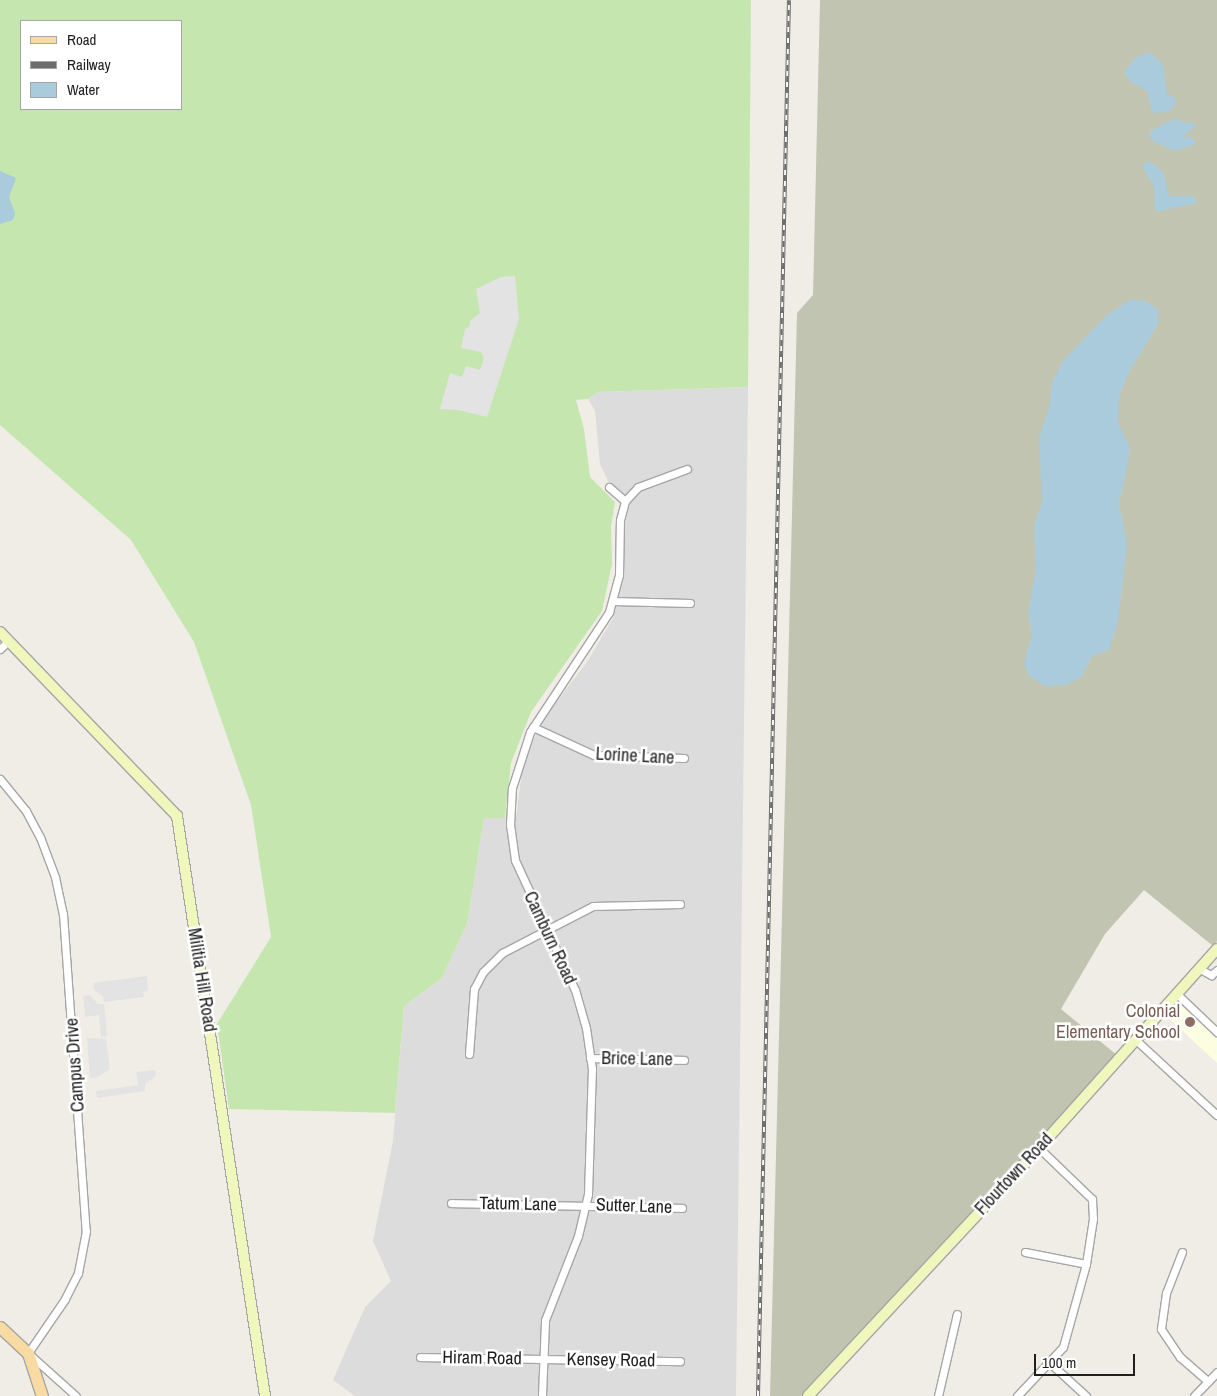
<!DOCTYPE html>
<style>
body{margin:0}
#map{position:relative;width:1217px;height:1396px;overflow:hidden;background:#f0ede6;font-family:"Archivo Narrow",sans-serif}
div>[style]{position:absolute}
.residential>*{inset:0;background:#dddcdc}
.education>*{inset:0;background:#fbfee1}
.construction>*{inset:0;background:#c2c4b2}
.grass>*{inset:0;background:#c5e7af}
.parking>*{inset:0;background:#e3e3e3}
.water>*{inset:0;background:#a9cbdb}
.roads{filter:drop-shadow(1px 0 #a6a6a6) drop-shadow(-1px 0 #a6a6a6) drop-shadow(0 1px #a6a6a6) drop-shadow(0 -1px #a6a6a6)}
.street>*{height:7px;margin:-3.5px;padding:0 3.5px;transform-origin:3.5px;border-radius:3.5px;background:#fff}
.secondary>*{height:10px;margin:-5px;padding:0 5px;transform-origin:5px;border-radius:5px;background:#eff7bd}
.primary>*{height:11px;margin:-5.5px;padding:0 5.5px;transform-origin:5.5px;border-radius:5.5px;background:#f8dba3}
.rail>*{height:4px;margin-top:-2px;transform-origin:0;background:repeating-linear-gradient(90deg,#fff 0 5.5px,#6d6d6d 0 11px);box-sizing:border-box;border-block:1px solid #6d6d6d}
.dots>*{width:14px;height:14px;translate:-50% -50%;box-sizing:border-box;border:2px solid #fff;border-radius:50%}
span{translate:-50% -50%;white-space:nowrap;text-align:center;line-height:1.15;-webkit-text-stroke:5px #fff;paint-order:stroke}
.street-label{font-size:18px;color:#1f1f1f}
.education-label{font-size:18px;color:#785e54}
.right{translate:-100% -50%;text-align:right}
.legend{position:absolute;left:20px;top:20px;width:162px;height:90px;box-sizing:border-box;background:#fff;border:1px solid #a5a5a5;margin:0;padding:6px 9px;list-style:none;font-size:15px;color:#1f1f1f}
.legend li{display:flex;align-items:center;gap:10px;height:25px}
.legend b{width:25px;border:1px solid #a5a5a5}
.scale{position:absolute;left:1034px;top:1354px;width:101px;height:22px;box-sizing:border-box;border:2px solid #1f1f1f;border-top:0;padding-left:6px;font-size:15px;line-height:18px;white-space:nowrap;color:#1f1f1f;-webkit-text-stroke:4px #fff;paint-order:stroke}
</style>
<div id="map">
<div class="residential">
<div style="clip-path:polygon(748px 387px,736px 1396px,355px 1396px,333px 1380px,365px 1307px,391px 1281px,373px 1241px,393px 1141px,404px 1006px,442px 978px,467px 924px,484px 817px,516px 818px,522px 771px,530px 745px,550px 710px,587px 662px,613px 618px,623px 572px,625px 523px,631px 501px,608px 481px,600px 464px,595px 411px,588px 399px,598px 392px)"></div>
</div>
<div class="education">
<div style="clip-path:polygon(1178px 995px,1217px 1032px,1217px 1063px,1162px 1012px)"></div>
</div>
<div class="construction">
<div style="clip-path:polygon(820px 0,1217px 0,1217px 941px,1213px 946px,1144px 890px,1105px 934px,1061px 1009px,1118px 1056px,801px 1396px,770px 1396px,797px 313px,813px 295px)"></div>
</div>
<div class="grass">
<div style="clip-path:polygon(evenodd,0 0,751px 0,748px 387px,598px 392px,588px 399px,576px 400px,584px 429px,590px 477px,615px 502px,611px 527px,612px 564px,602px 611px,531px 712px,511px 763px,505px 818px,484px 818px,467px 924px,442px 978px,404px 1006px,395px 1113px,229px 1109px,217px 1024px,271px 937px,251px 805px,194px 642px,131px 540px,0 425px,0 0,21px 21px,181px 21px,181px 109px,21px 109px,21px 21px)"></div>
</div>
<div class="parking">
<div style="clip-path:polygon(515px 276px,519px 319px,487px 417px,458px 410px,440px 409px,450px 373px,462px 377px,466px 366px,480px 370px,484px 358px,481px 352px,461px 348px,465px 329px,470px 326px,470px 321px,480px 313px,476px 289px,501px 277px)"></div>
<div style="clip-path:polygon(147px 976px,148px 991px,143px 992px,144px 997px,104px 1002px,103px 996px,94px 990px,93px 983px)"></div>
<div style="clip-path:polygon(90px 995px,98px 1004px,104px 1004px,107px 1036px,101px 1037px,99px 1015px,85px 1017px,83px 996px)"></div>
<div style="clip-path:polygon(87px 1038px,106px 1039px,110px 1069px,96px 1078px,90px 1078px)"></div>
<div style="clip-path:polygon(155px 1070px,156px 1076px,145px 1084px,145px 1091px,97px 1098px,96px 1091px,138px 1085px,136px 1072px)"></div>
</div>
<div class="water">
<div style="clip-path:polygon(1149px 52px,1163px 64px,1167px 94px,1173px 96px,1177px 102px,1169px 112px,1152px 113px,1147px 91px,1131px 82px,1124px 73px,1135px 58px)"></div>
<div style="clip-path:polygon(1174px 119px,1197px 125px,1181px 138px,1192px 137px,1196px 144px,1174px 151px,1153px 141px,1149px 135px,1152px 130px)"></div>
<div style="clip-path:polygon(1149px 161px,1163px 172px,1169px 196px,1194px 196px,1197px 203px,1155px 212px,1154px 187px,1142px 166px)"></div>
<div style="clip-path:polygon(0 171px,16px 178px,9px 197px,15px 213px,13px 220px,0 224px)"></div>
<div style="clip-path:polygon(1130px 300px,1145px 301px,1158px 309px,1158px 324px,1128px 374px,1119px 396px,1118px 423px,1129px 445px,1129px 458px,1119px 504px,1127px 544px,1118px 622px,1109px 650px,1092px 656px,1081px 677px,1066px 685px,1045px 686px,1029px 676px,1024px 663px,1032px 634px,1028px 614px,1036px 569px,1034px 525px,1042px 503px,1039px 438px,1049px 408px,1052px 383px,1062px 362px,1107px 315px)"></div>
</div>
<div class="roads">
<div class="street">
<div style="left:609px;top:487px;width:21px;rotate:41deg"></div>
<div style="left:613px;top:601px;width:77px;rotate:1.5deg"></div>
<div style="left:0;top:649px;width:11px;rotate:-45deg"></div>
<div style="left:533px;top:727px;width:67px;rotate:24.7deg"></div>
<div style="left:594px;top:755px;width:90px;rotate:1.9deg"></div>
<div style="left:0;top:779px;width:41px;rotate:50.9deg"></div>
<div style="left:26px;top:811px;width:30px;rotate:62deg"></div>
<div style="left:40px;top:837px;width:43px;rotate:69.4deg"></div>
<div style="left:55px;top:877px;width:38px;rotate:78deg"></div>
<div style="left:63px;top:914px;width:318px;rotate:85.9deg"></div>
<div style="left:86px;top:1231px;width:43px;rotate:100.8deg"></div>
<div style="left:78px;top:1273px;width:29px;rotate:117deg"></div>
<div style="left:65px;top:1299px;width:65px;rotate:124.4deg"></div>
<div style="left:28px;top:1353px;width:64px;rotate:41.9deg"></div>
<div style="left:1200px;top:969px;width:13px;rotate:29deg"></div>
<div style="left:1211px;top:975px;width:8px;rotate:-40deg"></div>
<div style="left:1178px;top:995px;width:54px;rotate:43.5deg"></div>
<div style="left:1137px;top:1041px;width:109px;rotate:42.8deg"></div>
<div style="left:469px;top:1054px;width:65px;rotate:-85.6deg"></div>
<div style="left:474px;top:989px;width:19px;rotate:-62deg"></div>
<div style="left:483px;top:972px;width:27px;rotate:-45deg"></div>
<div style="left:502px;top:953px;width:102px;rotate:-27.3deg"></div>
<div style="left:593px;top:906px;width:87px;rotate:-1.3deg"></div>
<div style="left:590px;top:1058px;width:94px;rotate:1.2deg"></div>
<div style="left:451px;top:1203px;width:231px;rotate:1.2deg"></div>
<div style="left:1025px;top:1252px;width:62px;rotate:11.1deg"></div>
<div style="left:1182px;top:1252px;width:44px;rotate:111.3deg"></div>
<div style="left:1166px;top:1293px;width:36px;rotate:98deg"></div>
<div style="left:1161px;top:1329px;width:34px;rotate:56deg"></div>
<div style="left:1180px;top:1357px;width:37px;rotate:41deg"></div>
<div style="left:420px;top:1357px;width:260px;rotate:0.9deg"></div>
<div style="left:1050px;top:1363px;width:49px;rotate:42.5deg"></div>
<div style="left:542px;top:1396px;width:76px;rotate:-87.7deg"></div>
<div style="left:545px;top:1320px;width:90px;rotate:-68.6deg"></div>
<div style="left:578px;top:1236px;width:43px;rotate:-76.6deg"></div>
<div style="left:588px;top:1194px;width:125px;rotate:-88.2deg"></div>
<div style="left:592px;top:1069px;width:41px;rotate:-98.3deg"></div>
<div style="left:586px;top:1028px;width:40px;rotate:-106deg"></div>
<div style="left:575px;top:990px;width:143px;rotate:-114.8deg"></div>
<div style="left:515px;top:860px;width:35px;rotate:-98deg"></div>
<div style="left:510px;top:825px;width:37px;rotate:-87deg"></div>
<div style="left:512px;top:788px;width:59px;rotate:-72.2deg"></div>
<div style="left:530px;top:732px;width:144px;rotate:-56.6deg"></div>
<div style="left:609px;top:612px;width:38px;rotate:-75deg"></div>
<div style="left:619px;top:575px;width:55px;rotate:-89deg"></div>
<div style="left:620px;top:520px;width:20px;rotate:-75deg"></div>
<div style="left:625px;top:501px;width:19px;rotate:-47deg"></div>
<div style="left:638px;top:487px;width:52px;rotate:-20.2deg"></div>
<div style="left:938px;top:1396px;width:84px;rotate:-77deg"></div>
<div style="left:1017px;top:1396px;width:67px;rotate:-46.8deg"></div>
<div style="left:1063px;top:1347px;width:86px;rotate:-74.5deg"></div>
<div style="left:1086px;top:1264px;width:46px;rotate:-81.2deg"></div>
<div style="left:1093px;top:1219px;width:20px;rotate:-93deg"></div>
<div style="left:1092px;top:1199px;width:74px;rotate:-136.1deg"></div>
<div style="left:1194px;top:1396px;width:33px;rotate:-46deg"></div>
</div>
<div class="secondary">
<div style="left:0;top:632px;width:255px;rotate:46.1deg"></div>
<div style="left:177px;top:816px;width:587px;rotate:81.37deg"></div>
<div style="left:808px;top:1396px;width:339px;rotate:-47deg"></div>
<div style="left:1039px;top:1148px;width:267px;rotate:-48.2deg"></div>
</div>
<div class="primary">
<div style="left:0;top:1327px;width:38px;rotate:43deg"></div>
<div style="left:28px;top:1353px;width:45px;rotate:72deg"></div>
</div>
</div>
<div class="rail">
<div style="left:758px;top:1396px;width:1396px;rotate:-88.73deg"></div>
</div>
<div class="dots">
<div style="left:1190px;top:1022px;background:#8d6e63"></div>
</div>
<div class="street-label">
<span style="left:635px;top:756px;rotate:3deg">Lorine Lane</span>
<span style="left:550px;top:938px;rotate:65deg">Camburn Road</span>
<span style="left:202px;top:980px;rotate:81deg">Militia Hill Road</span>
<span style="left:637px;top:1059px;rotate:1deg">Brice Lane</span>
<span style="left:75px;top:1065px;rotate:-94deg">Campus Drive</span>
<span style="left:1014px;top:1174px;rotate:-47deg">Flourtown Road</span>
<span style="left:518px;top:1204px;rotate:1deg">Tatum Lane</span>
<span style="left:634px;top:1206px;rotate:2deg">Sutter Lane</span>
<span style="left:482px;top:1358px;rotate:1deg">Hiram Road</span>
<span style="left:611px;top:1360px;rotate:1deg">Kensey Road</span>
</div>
<div class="education-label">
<span class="right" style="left:1180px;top:1022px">Colonial<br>Elementary School</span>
</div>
<ul class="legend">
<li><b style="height:6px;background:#f8dba3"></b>Road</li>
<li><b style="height:6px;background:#6d6d6d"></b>Railway</li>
<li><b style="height:14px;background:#a9cbdb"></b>Water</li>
</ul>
<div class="scale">100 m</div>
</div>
